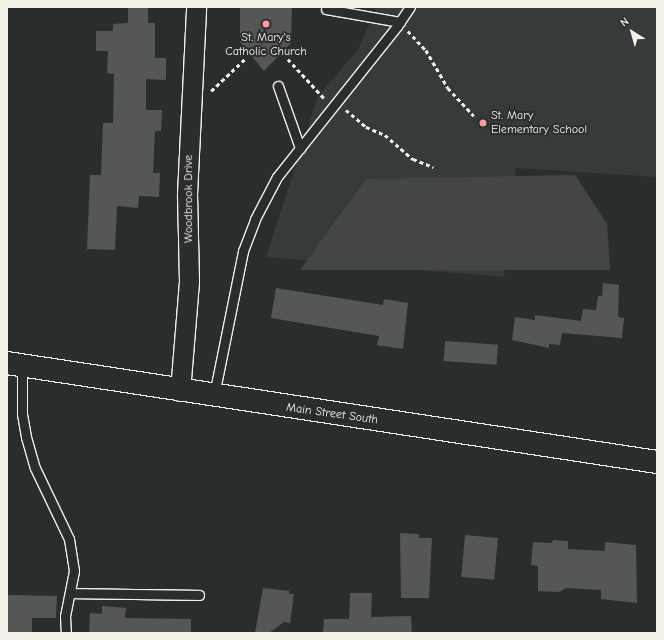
<!DOCTYPE html>
<style>
body{margin:0}
#map{position:relative;width:664px;height:640px;overflow:hidden;background:#2a2d2e;font-family:"Comic Neue",sans-serif}
div>[style]{position:absolute}
.built>*{inset:0;background:#373a3a}
.green>*{inset:0;background:#444645}
.building>*{inset:0;background:#555756;transform-origin:0 0}
.path>*{height:2.5px;margin-top:-1.25px;transform-origin:0;background:repeating-linear-gradient(90deg,#f4f1e8 0 4px,transparent 0 7px)}
.roads{filter:drop-shadow(1px 0 #f4f1e8) drop-shadow(-1px 0 #f4f1e8) drop-shadow(0 1px #f4f1e8) drop-shadow(0 -1px #f4f1e8)}
.lane>*{height:9px;margin:-4.5px;padding:0 4.5px;transform-origin:4.5px;border-radius:4.5px;background:#2a2d2e}
.street>*{height:19px;margin:-9.5px;padding:0 9.5px;transform-origin:9.5px;border-radius:9.5px;background:#2a2d2e}
.primary>*{height:22px;margin:-11px;padding:0 11px;transform-origin:11px;border-radius:11px;background:#2a2d2e}
.dots>*{width:11px;height:11px;translate:-50% -50%;box-sizing:border-box;border:2px solid #2a2d2e;border-radius:50%}
span{translate:-50% -50%;white-space:nowrap;text-align:center;line-height:1.15;-webkit-text-stroke:4px #2a2d2e;paint-order:stroke}
.poi-label{font-size:12px;color:#f4f1e8}
.left{translate:0 -50%;text-align:left}
.street-label{font-size:12px;color:#f4f1e8}
.frame{position:absolute;inset:0;border:8px solid #f4f1e8;pointer-events:none}
.north{position:absolute;left:612px;top:12px;width:40px;height:40px;-webkit-text-stroke:3px #2a2d2e;paint-order:stroke;rotate:323deg;font-size:11px;font-weight:700;line-height:16px;text-align:center;color:#f4f1e8}
.north::after{content:'';display:block;margin:auto;width:14px;height:18px;background:#f4f1e8;clip-path:polygon(50% 0,100% 100%,50% 72%,0 100%)}
</style>
<div id="map">
<div class="built">
<div style="clip-path:polygon(377px 7px,657px 7px,657px 177px,516px 168px,504px 277px,266px 257px,318px 96px,358px 50px)"></div>
</div>
<div class="green">
<div style="clip-path:polygon(575px 175px,607px 224px,610px 270px,300px 270px,366px 179px)"></div>
</div>
<div class="building">
<div style="clip-path:polygon(128px 7px,148px 7px,148px 23px,155px 23px,155px 58px,166px 58px,166px 80px,146px 79px,146px 110px,162px 110px,161px 131px,155px 131px,153px 173px,160px 173px,159px 197px,139px 196px,138px 208px,117px 206px,115px 250px,87px 249px,90px 175px,101px 175px,103px 123px,113px 123px,114px 74px,107px 73px,108px 51px,96px 51px,96px 31px,113px 31px,113px 24px,128px 23px)"></div>
<div style="clip-path:polygon(240px 7px,292px 7px,291px 43px,264px 71px,240px 42px)"></div>
<div style="clip-path:polygon(603px 283px,619px 285px,618px 317px,624px 318px,622px 338px,562px 333px,560px 345px,549px 344px,549px 348px,512px 340px,515px 317px,535px 320px,535px 315px,581px 321px,583px 309px,596px 310px,598px 296px,602px 296px)"></div>
<div style="clip-path:polygon(276px 288px,383px 305px,384px 299px,408px 303px,403px 349px,377px 345px,379px 336px,271px 318px)"></div>
<div style="left:445px;top:341px;width:53px;height:20px;rotate:4deg"></div>
<div style="clip-path:polygon(400px 533px,419px 534px,419px 538px,432px 538px,429px 598px,401px 598px)"></div>
<div style="left:465px;top:535px;width:33px;height:42px;rotate:5deg"></div>
<div style="clip-path:polygon(553px 540px,568px 541px,568px 549px,605px 551px,605px 542px,636px 545px,637px 603px,601px 599px,601px 590px,566px 588px,559px 592px,538px 591px,538px 566px,531px 565px,533px 542px,552px 543px)"></div>
<div style="clip-path:polygon(263px 588px,289px 591px,289px 594px,294px 594px,290px 623px,284px 622px,269px 633px,255px 633px)"></div>
<div style="clip-path:polygon(350px 593px,372px 593px,371px 617px,411px 616px,412px 633px,323px 633px,324px 619px,349px 619px)"></div>
<div style="clip-path:polygon(7px 595px,57px 596px,56px 618px,32px 618px,32px 633px,7px 633px)"></div>
<div style="clip-path:polygon(102px 606px,126px 608px,125px 618px,191px 619px,191px 633px,89px 633px,90px 613px,102px 614px)"></div>
</div>
<div class="path">
<div style="left:408px;top:31px;width:26px;rotate:47deg"></div>
<div style="left:426px;top:50px;width:44px;rotate:59.9deg"></div>
<div style="left:448px;top:88px;width:38px;rotate:47deg"></div>
<div style="left:288px;top:59px;width:53px;rotate:47.3deg"></div>
<div style="left:211px;top:91px;width:47px;rotate:-43.3deg"></div>
<div style="left:346px;top:110px;width:26px;rotate:40deg"></div>
<div style="left:366px;top:127px;width:21px;rotate:23deg"></div>
<div style="left:385px;top:135px;width:37px;rotate:41deg"></div>
<div style="left:413px;top:159px;width:22px;rotate:22deg"></div>
</div>
<div class="roads">
<div class="lane">
<div style="left:326px;top:9px;width:75px;rotate:10deg"></div>
<div style="left:278px;top:86px;width:66px;rotate:70.5deg"></div>
<div style="left:22px;top:366px;width:48px;rotate:90deg"></div>
<div style="left:22px;top:414px;width:23px;rotate:80deg"></div>
<div style="left:26px;top:437px;width:32px;rotate:74deg"></div>
<div style="left:35px;top:468px;width:79px;rotate:64.4deg"></div>
<div style="left:69px;top:539px;width:32px;rotate:81deg"></div>
<div style="left:74px;top:571px;width:46px;rotate:101.3deg"></div>
<div style="left:65px;top:616px;width:17px;rotate:87deg"></div>
<div style="left:214px;top:395px;width:147px;rotate:-78.6deg"></div>
<div style="left:243px;top:251px;width:34px;rotate:-69deg"></div>
<div style="left:255px;top:219px;width:47px;rotate:-62.4deg"></div>
<div style="left:277px;top:177px;width:193px;rotate:-51.5deg"></div>
<div style="left:397px;top:26px;width:23px;rotate:-56deg"></div>
<div style="left:70px;top:593px;width:129px;rotate:0.9deg"></div>
</div>
<div class="street">
<div style="left:180px;top:391px;width:110px;rotate:-85.3deg"></div>
<div style="left:189px;top:281px;width:87px;rotate:-91.3deg"></div>
<div style="left:187px;top:194px;width:187px;rotate:-87.2deg"></div>
</div>
<div class="primary">
<div style="left:7px;top:363px;width:657px;rotate:8.66deg"></div>
</div>
</div>
<div class="dots">
<div style="left:266px;top:24px;background:#ff9aa2"></div>
<div style="left:483px;top:123px;background:#ff9aa2"></div>
</div>
<div class="poi-label">
<span style="left:266px;top:45px">St. Mary's<br>Catholic Church</span>
<span class="left" style="left:491px;top:123px">St. Mary<br>Elementary School</span>
</div>
<div class="street-label">
<span style="left:189px;top:199px;rotate:-90deg">Woodbrook Drive</span>
<span style="left:332px;top:414px;rotate:8deg">Main Street South</span>
</div>
<div class="frame"></div>
<div class="north">N</div>
</div>
